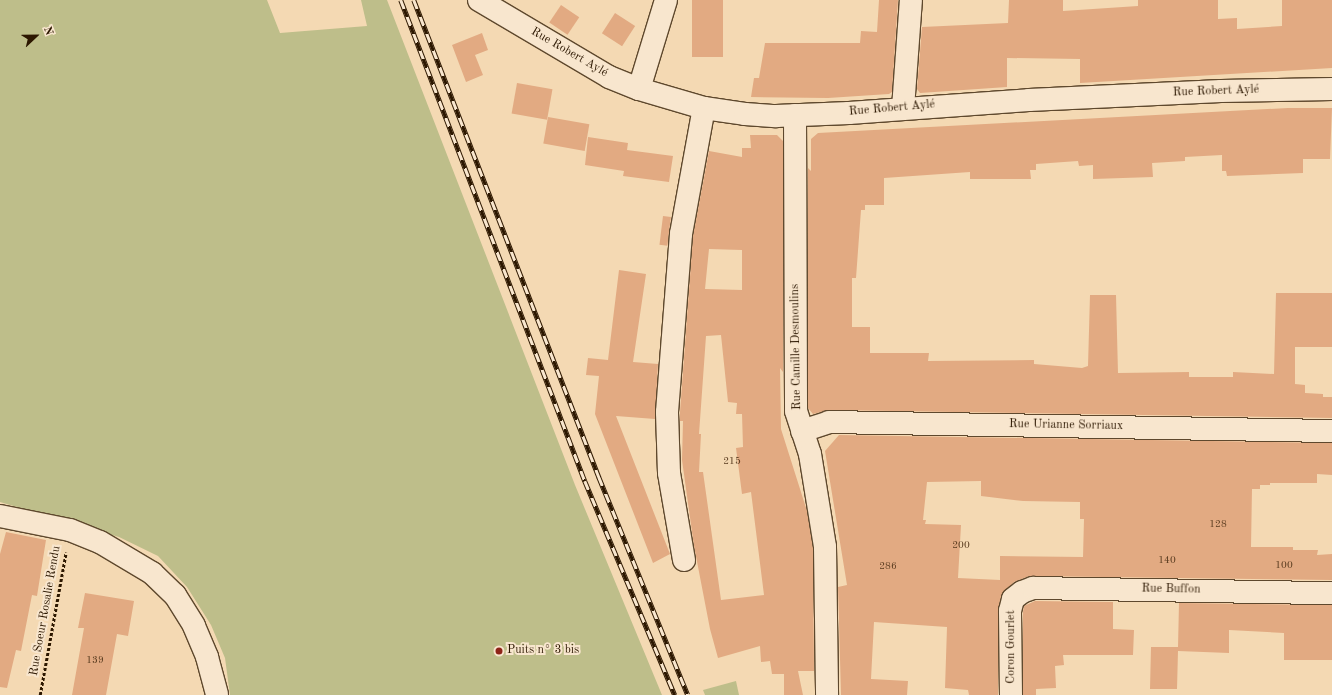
<!DOCTYPE html>
<meta charset="utf-8">
<style>
body{margin:0}
#map{position:relative;width:1332px;height:695px;overflow:hidden;background:#f4d9b3;font-family:"Old Standard TT",serif}
div>[style]{position:absolute}
.green>*{inset:0;background:#bebe8a}
.building>*{inset:0;background:#e2aa82;transform-origin:0 0}
.path>*{height:2.5px;margin-top:-1.25px;transform-origin:0;background:repeating-linear-gradient(90deg,#2c1700 0 3px,transparent 0 5px)}
.roads{filter:drop-shadow(1px 0 #5e482d) drop-shadow(-1px 0 #5e482d) drop-shadow(0 1px #5e482d) drop-shadow(0 -1px #5e482d)}
.minor>*{height:22px;margin:-11px;padding:0 11px;transform-origin:11px;border-radius:11px;background:#f8e6ce}
.rail>*{height:4.5px;margin-top:-2.25px;transform-origin:0;background:repeating-linear-gradient(90deg,#f8e6ce 0 9px,#2c1700 0 18px);box-sizing:border-box;border-block:1px solid #2c1700}
.dots>*{width:11px;height:11px;translate:-50% -50%;box-sizing:border-box;border:2px solid #f8e6ce;border-radius:50%}
span{translate:-50% -50%;white-space:nowrap;text-align:center;line-height:1.15;-webkit-text-stroke:4px #f8e6ce;paint-order:stroke}
.number-label{font-size:10px;color:#5a3c20}
.number-label span{-webkit-text-stroke-width:0}
.street-label{font-size:12px;color:#2c1700}
.poi-label{font-size:12px;color:#2c1700}
.left{translate:0 -50%;text-align:left}
.north{position:absolute;left:16px;top:16px;width:40px;height:40px;-webkit-text-stroke:3px #f8e6ce;paint-order:stroke;rotate:68deg;font-size:11px;font-weight:700;line-height:16px;text-align:center;color:#2c1700}
.north::after{content:'';display:block;margin:auto;width:14px;height:18px;background:#2c1700;clip-path:polygon(50% 0,100% 100%,50% 72%,0 100%)}
</style>
<div id="map">
<div class="green">
<div style="clip-path:polygon(0 0,267px 0,280px 33px,367px 26px,361px 0,387px 0,575px 485px,662px 695px,230px 695px,225px 658px,211px 625px,187px 587px,158px 556px,119px 537px,0 502px)"></div>
<div style="clip-path:polygon(736px 681px,739px 695px,705px 695px,703px 690px)"></div>
</div>
<div class="building">
<div style="left:692px;top:0;width:31px;height:57px"></div>
<div style="clip-path:polygon(879px 0,898px 0,892px 92px,889px 94px,828px 98px,751px 97px,754px 78px,759px 78px,765px 43px,860px 43px,861px 31px,877px 32px)"></div>
<div style="clip-path:polygon(1009px 0,1063px 0,1063px 11px,1138px 6px,1138px 0,1218px 0,1218px 19px,1237px 18px,1237px 29px,1282px 26px,1282px 0,1332px 0,1332px 68px,1080px 83px,1080px 59px,1007px 58px,1007px 87px,920px 93px,917px 89px,922px 27px,1008px 23px)"></div>
<div style="left:561px;top:5px;width:22px;height:21px;rotate:34deg"></div>
<div style="left:615px;top:13px;width:24px;height:24px;rotate:33deg"></div>
<div style="clip-path:polygon(482px 33px,488px 50px,475px 55px,483px 75px,466px 82px,452px 45px)"></div>
<div style="left:517px;top:83px;width:36px;height:31px;rotate:10deg"></div>
<div style="clip-path:polygon(1288px 108px,1332px 108px,1330px 159px,1303px 159px,1303px 173px,1227px 176px,1226px 171px,1222px 171px,1222px 155px,1185px 157px,1185px 161px,1152px 163px,1153px 177px,1093px 179px,1093px 165px,1079px 166px,1078px 161px,1036px 164px,1036px 170px,1030px 170px,1031px 179px,970px 179px,970px 172px,884px 178px,884px 205px,865px 205px,865px 210px,861px 210px,856px 278px,852px 278px,852px 327px,870px 327px,870px 353px,929px 353px,928px 361px,1034px 360px,1034px 364px,1082px 368px,1088px 366px,1090px 295px,1116px 295px,1118px 373px,1189px 372px,1189px 377px,1233px 377px,1233px 372px,1274px 374px,1276px 293px,1332px 293px,1332px 347px,1295px 347px,1295px 384px,1305px 385px,1305px 393px,1323px 394px,1323px 397px,1332px 397px,1332px 418px,829px 410px,813px 414px,808px 408px,808px 168px,811px 171px,811px 139px,818px 133px)"></div>
<div style="left:548px;top:117px;width:42px;height:27px;rotate:10deg"></div>
<div style="clip-path:polygon(evenodd,750px 135px,777px 135px,783px 141px,783px 372px,780px 368px,781px 429px,807px 511px,813px 548px,814px 671px,798px 671px,803px 695px,784px 695px,784px 674px,772px 674px,770px 661px,761px 662px,760px 646px,718px 658px,710px 629px,694px 546px,682px 460px,683px 421px,680px 421px,680px 412px,693px 236px,709px 151px,742px 157px,742px 148px,751px 148px,750px 135px,709px 249px,742px 250px,742px 290px,705px 289px,709px 249px,750px 135px,721px 335px,728px 402px,737px 403px,736px 414px,742px 414px,743px 447px,736px 448px,742px 494px,751px 492px,764px 595px,721px 600px,703px 472px,699px 472px,701px 434px,699px 434px,706px 336px,721px 335px)"></div>
<div style="clip-path:polygon(588px 137px,628px 143px,627px 150px,673px 156px,669px 182px,623px 176px,624px 171px,585px 165px)"></div>
<div style="left:663px;top:216px;width:8px;height:29px;rotate:7deg"></div>
<div style="clip-path:polygon(619px 270px,646px 274px,633px 362px,658px 364px,655px 419px,616px 416px,670px 554px,653px 563px,595px 414px,599px 376px,586px 375px,588px 358px,608px 360px)"></div>
<div style="clip-path:polygon(evenodd,839px 435px,1332px 443px,1332px 475px,1317px 474px,1317px 483px,1270px 483px,1270px 485px,1260px 485px,1260px 489px,1252px 489px,1251px 547px,1293px 547px,1293px 550px,1318px 550px,1317px 555px,1332px 554px,1332px 580px,1029px 576px,1014px 582px,1001px 596px,998px 611px,998px 695px,969px 695px,968px 690px,945px 688px,947px 627px,874px 622px,871px 679px,908px 681px,907px 695px,841px 695px,838px 587px,847px 585px,825px 451px,839px 435px,981px 481px,981px 496px,1023px 501px,1080px 502px,1080px 519px,1084px 519px,1083px 557px,1000px 556px,1000px 580px,958px 578px,961px 525px,925px 524px,926px 520px,923px 520px,927px 482px,981px 481px)"></div>
<div style="clip-path:polygon(6px 532px,46px 540px,37px 596px,32px 595px,21px 651px,16px 650px,7px 688px,0 687px,0 554px)"></div>
<div style="clip-path:polygon(85px 593px,134px 601px,128px 636px,117px 634px,106px 695px,72px 695px,84px 628px,78px 628px)"></div>
<div style="clip-path:polygon(1035px 601px,1113px 602px,1113px 629px,1134px 630px,1133px 655px,1063px 655px,1064px 665px,1055px 666px,1056px 688px,1036px 689px,1036px 695px,1023px 695px,1023px 612px,1024px 606px)"></div>
<div style="clip-path:polygon(1179px 603px,1332px 605px,1332px 660px,1284px 660px,1284px 633px,1229px 630px,1229px 653px,1178px 651px,1177px 689px,1150px 689px,1151px 647px,1178px 647px)"></div>
</div>
<div class="path">
<div style="left:40px;top:695px;width:145px;rotate:-79.7deg"></div>
</div>
<div class="roads">
<div class="minor">
<div style="left:479px;top:0;width:151px;rotate:30.6deg"></div>
<div style="left:609px;top:77px;width:32px;rotate:22deg"></div>
<div style="left:639px;top:89px;width:68px;rotate:16.3deg"></div>
<div style="left:704px;top:108px;width:41px;rotate:8.3deg"></div>
<div style="left:745px;top:114px;width:31px;rotate:4deg"></div>
<div style="left:776px;top:116px;width:73px;rotate:-2.4deg"></div>
<div style="left:849px;top:113px;width:180px;rotate:-4.1deg"></div>
<div style="left:1029px;top:100px;width:192px;rotate:-2.7deg"></div>
<div style="left:1221px;top:91px;width:111px;rotate:-1deg"></div>
<div style="left:639px;top:89px;width:93px;rotate:-73.1deg"></div>
<div style="left:903px;top:108px;width:108px;rotate:-85.8deg"></div>
<div style="left:795px;top:115px;width:296px;rotate:89.8deg"></div>
<div style="left:796px;top:411px;width:45px;rotate:72deg"></div>
<div style="left:810px;top:454px;width:94px;rotate:80.8deg"></div>
<div style="left:825px;top:547px;width:148px;rotate:89.2deg"></div>
<div style="left:802px;top:431px;width:28px;rotate:-18deg"></div>
<div style="left:829px;top:422px;width:503px;rotate:1.03deg"></div>
<div style="left:0;top:516px;width:71px;rotate:11.3deg"></div>
<div style="left:70px;top:530px;width:32px;rotate:22deg"></div>
<div style="left:100px;top:542px;width:61px;rotate:30.8deg"></div>
<div style="left:152px;top:573px;width:32px;rotate:44deg"></div>
<div style="left:175px;top:595px;width:36px;rotate:58deg"></div>
<div style="left:194px;top:626px;width:34px;rotate:67deg"></div>
<div style="left:207px;top:657px;width:39px;rotate:75deg"></div>
<div style="left:684px;top:560px;width:88px;rotate:-99.8deg"></div>
<div style="left:669px;top:473px;width:61px;rotate:-91.9deg"></div>
<div style="left:667px;top:412px;width:179px;rotate:-85.5deg"></div>
<div style="left:681px;top:234px;width:128px;rotate:-79.7deg"></div>
<div style="left:1011px;top:695px;width:84px;rotate:-90.7deg"></div>
<div style="left:1010px;top:611px;width:12px;rotate:-76deg"></div>
<div style="left:1013px;top:599px;width:11px;rotate:-38deg"></div>
<div style="left:1022px;top:592px;width:12px;rotate:-20deg"></div>
<div style="left:1033px;top:588px;width:299px;rotate:1deg"></div>
</div>
</div>
<div class="rail">
<div style="left:401px;top:0;width:515px;rotate:69.07deg"></div>
<div style="left:585px;top:481px;width:232px;rotate:67.2deg"></div>
<div style="left:414px;top:0;width:512px;rotate:68.8deg"></div>
<div style="left:599px;top:477px;width:235px;rotate:67.8deg"></div>
</div>
<div class="dots">
<div style="left:499px;top:651px;background:#8f2418"></div>
</div>
<div class="number-label">
<span style="left:732px;top:462px">215</span>
<span style="left:1218px;top:525px">128</span>
<span style="left:961px;top:546px">200</span>
<span style="left:1167px;top:561px">140</span>
<span style="left:1284px;top:566px">100</span>
<span style="left:888px;top:567px">286</span>
<span style="left:95px;top:661px">139</span>
</div>
<div class="street-label">
<span style="left:569px;top:53px;rotate:30deg">Rue Robert Aylé</span>
<span style="left:1216px;top:92px;rotate:-2deg">Rue Robert Aylé</span>
<span style="left:892px;top:109px;rotate:-5deg">Rue Robert Aylé</span>
<span style="left:797px;top:347px;rotate:-91deg">Rue Camille Desmoulins</span>
<span style="left:1066px;top:426px;rotate:1deg">Rue Urianne Sorriaux</span>
<span style="left:1171px;top:590px;rotate:1deg">Rue Buffon</span>
<span style="left:46px;top:611px;rotate:-80deg">Rue Soeur Rosalie Rendu</span>
<span style="left:1012px;top:647px;rotate:-90deg">Coron Gourlet</span>
</div>
<div class="poi-label">
<span class="left" style="left:507px;top:651px">Puits n° 3 bis</span>
</div>
<div class="north">N</div>
</div>
